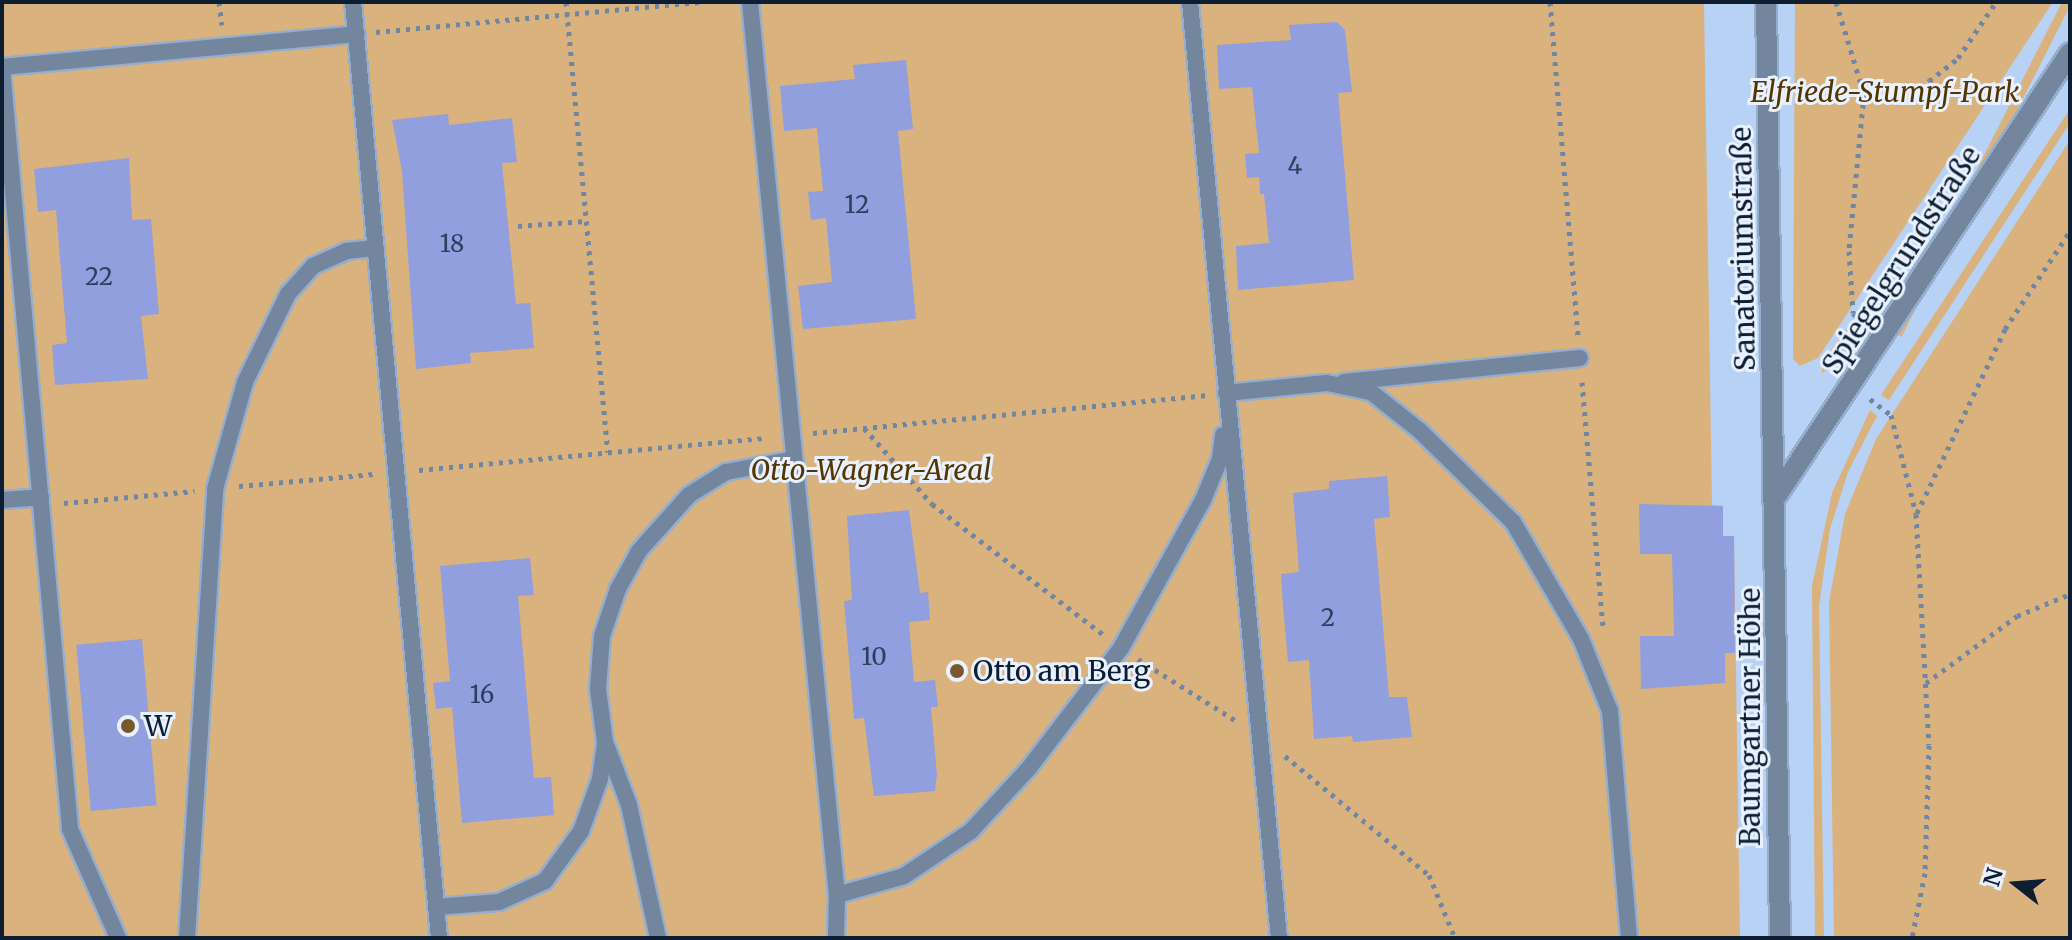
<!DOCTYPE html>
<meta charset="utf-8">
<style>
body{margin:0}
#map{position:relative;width:2072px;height:940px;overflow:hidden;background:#b7d2f4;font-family:Merriweather,serif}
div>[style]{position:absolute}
.green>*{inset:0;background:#dab27e;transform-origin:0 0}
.building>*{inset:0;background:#919fde;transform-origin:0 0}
.path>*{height:5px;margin-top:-2.5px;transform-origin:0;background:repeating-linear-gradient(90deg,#7086a3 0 4px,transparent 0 10px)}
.roads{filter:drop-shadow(2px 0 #95aecd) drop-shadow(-2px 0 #95aecd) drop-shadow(0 2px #95aecd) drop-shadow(0 -2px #95aecd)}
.lane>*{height:16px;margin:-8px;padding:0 8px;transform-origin:8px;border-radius:8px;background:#73869d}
.street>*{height:20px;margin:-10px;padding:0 10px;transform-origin:10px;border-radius:10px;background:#73869d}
.dots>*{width:22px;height:22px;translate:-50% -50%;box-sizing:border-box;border:4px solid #e8f1fd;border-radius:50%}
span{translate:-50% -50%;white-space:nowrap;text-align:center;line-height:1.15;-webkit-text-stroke:6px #e8f1fd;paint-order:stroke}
.number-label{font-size:24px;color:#2e3e5d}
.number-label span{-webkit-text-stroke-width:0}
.park-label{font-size:28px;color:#523501;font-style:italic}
.street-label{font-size:28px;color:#0d1e32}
.poi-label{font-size:28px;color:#0d1e32}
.left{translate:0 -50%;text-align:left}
.frame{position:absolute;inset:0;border:4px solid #0d1e32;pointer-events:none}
.north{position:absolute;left:1976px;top:844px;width:80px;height:80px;-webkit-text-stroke:6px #e8f1fd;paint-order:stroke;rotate:287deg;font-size:22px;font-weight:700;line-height:32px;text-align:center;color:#0d1e32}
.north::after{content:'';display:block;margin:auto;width:28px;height:36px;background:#0d1e32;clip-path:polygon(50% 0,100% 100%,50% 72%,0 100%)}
</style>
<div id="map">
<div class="green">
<div style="clip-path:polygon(2px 2px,1704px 2px,1712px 505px,1723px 506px,1723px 536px,1734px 536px,1740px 938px,2px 938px)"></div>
<div style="clip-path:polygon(1795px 2px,2053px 2px,1818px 358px,1800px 366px,1793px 359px)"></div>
<div style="left:2062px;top:2px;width:9px;height:371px;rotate:27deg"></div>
<div style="clip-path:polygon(2070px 109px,2070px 123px,1889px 400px,1881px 395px)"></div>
<div style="clip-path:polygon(2070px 140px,2070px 938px,1834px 938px,1829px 602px,1845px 514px,1876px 439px)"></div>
<div style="clip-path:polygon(1852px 322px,1858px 330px,1834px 366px,1822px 373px,1822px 362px)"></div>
<div style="clip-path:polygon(1870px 410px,1877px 416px,1848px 472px,1830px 529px,1819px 606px,1824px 938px,1815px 938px,1812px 586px,1832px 493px)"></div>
</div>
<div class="building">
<div style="clip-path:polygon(1337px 22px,1345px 30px,1352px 92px,1338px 93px,1354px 280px,1238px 290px,1236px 246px,1269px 243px,1264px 194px,1260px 194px,1259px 177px,1247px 178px,1245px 154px,1259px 153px,1252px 87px,1219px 89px,1217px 45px,1291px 40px,1289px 25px)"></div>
<div style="clip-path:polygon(906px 60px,913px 129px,898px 131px,916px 319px,803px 329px,798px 286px,832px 282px,826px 218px,811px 220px,808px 192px,823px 191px,817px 128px,784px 131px,780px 86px,855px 79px,853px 65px)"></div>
<div style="clip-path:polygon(448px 114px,449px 125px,512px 118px,517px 162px,502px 163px,516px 304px,530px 303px,534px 348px,470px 353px,471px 363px,416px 369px,402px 171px,392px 120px)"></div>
<div style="clip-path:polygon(129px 158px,132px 220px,151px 219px,159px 314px,141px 316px,148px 379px,55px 385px,52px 345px,67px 343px,56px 210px,38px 212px,34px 169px)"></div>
<div style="clip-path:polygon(1387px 476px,1390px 517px,1374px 519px,1389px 697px,1407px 697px,1412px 737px,1353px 742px,1352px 736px,1314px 739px,1309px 660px,1288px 662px,1283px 606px,1281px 574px,1299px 572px,1293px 493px,1329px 489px,1329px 481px)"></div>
<div style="clip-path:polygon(1639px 504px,1723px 506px,1723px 536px,1734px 536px,1735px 653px,1725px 653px,1725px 683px,1641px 689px,1640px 636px,1674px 636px,1672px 554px,1640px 554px)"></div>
<div style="clip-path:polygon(909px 510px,920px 593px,928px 592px,930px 620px,909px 622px,914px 682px,935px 680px,938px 707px,931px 707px,937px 775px,935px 791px,874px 796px,864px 718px,854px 719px,844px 601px,852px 600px,847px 516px)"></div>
<div style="clip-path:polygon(530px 558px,534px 595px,518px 596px,534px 778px,551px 777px,554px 815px,462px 823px,452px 707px,436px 709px,433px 683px,450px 681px,440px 566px)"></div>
<div style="left:142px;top:639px;width:167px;height:66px;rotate:85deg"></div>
</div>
<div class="path">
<div style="left:219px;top:2px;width:23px;rotate:83deg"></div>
<div style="left:566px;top:2px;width:452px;rotate:84.7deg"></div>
<div style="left:1550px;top:2px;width:335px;rotate:85.2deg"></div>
<div style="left:1836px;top:2px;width:96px;rotate:73.1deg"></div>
<div style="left:1864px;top:94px;width:158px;rotate:95.5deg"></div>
<div style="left:1849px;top:251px;width:62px;rotate:86.3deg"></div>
<div style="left:1853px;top:313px;width:16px;rotate:50deg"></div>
<div style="left:376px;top:32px;width:327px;rotate:-5.3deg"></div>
<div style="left:1864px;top:94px;width:37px;rotate:2deg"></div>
<div style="left:1901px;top:95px;width:31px;rotate:-27deg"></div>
<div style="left:1929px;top:81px;width:37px;rotate:-38deg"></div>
<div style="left:1958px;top:58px;width:68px;rotate:-55.8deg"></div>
<div style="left:518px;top:226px;width:68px;rotate:-4.2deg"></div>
<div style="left:1582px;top:382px;width:246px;rotate:85.1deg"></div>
<div style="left:1870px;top:399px;width:26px;rotate:37deg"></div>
<div style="left:1891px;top:415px;width:102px;rotate:75.8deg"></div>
<div style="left:1916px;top:514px;width:231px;rotate:86.8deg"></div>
<div style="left:1929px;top:745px;width:128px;rotate:91.8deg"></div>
<div style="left:1925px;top:873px;width:66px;rotate:101.3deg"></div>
<div style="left:864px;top:428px;width:102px;rotate:48.2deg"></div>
<div style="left:932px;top:504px;width:216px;rotate:37.3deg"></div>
<div style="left:813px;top:433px;width:394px;rotate:-5.5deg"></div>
<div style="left:419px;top:470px;width:345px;rotate:-5.3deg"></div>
<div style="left:239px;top:486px;width:135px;rotate:-5.1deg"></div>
<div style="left:64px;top:503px;width:131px;rotate:-5.3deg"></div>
<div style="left:1917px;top:513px;width:204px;rotate:-64.4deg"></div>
<div style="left:2005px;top:329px;width:118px;rotate:-56.4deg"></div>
<div style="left:1138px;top:659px;width:115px;rotate:32.2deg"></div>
<div style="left:1926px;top:683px;width:113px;rotate:-36.4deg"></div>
<div style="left:2017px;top:616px;width:57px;rotate:-22.5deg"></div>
<div style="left:1285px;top:756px;width:187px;rotate:39.6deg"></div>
<div style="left:1429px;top:875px;width:68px;rotate:67.6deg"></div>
</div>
<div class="roads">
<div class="lane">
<div style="left:353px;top:2px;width:940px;rotate:84.75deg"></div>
<div style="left:750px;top:2px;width:897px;rotate:84.44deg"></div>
<div style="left:837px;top:895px;width:43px;rotate:91.3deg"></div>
<div style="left:1190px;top:2px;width:940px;rotate:84.57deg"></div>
<div style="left:2px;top:67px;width:356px;rotate:-5.3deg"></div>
<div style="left:2px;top:68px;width:764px;rotate:84.89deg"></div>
<div style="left:70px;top:829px;width:119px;rotate:66.2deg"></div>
<div style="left:1344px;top:382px;width:237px;rotate:-5.8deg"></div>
<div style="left:1226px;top:393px;width:101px;rotate:-5.7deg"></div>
<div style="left:1327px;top:383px;width:45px;rotate:11.6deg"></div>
<div style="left:1371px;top:392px;width:63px;rotate:38.5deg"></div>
<div style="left:1420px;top:431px;width:130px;rotate:44.4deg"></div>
<div style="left:1513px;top:522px;width:135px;rotate:59.8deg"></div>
<div style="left:1581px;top:639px;width:78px;rotate:68.1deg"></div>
<div style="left:1610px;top:711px;width:228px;rotate:85.2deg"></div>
<div style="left:2px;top:500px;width:39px;rotate:-4deg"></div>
<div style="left:607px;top:747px;width:62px;rotate:69.2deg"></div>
<div style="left:629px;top:805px;width:136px;rotate:77.7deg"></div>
<div style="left:837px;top:895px;width:70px;rotate:-15.8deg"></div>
<div style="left:904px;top:876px;width:81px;rotate:-33.9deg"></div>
<div style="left:971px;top:831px;width:86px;rotate:-47.4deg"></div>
<div style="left:1029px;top:768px;width:151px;rotate:-52.5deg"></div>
<div style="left:1121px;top:648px;width:169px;rotate:-61deg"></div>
<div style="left:1203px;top:500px;width:44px;rotate:-67.5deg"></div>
<div style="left:1220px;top:459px;width:24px;rotate:-83deg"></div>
<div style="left:436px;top:907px;width:63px;rotate:-4.5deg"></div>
<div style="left:499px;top:902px;width:51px;rotate:-24.5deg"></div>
<div style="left:545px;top:881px;width:62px;rotate:-54.2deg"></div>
<div style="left:581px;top:831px;width:55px;rotate:-69.9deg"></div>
<div style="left:600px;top:779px;width:37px;rotate:-82deg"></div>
<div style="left:605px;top:742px;width:53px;rotate:-97.5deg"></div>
<div style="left:598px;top:689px;width:53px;rotate:-85.7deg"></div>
<div style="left:602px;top:636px;width:50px;rotate:-71.2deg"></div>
<div style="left:618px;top:589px;width:43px;rotate:-61.1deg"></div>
<div style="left:639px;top:551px;width:75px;rotate:-48.2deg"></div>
<div style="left:689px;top:495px;width:44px;rotate:-31.9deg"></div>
<div style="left:726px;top:472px;width:69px;rotate:-10.8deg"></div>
<div style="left:187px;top:938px;width:450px;rotate:-86.4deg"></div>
<div style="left:215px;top:489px;width:111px;rotate:-74.3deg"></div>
<div style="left:245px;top:382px;width:98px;rotate:-64deg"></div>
<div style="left:288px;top:294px;width:38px;rotate:-48deg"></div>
<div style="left:313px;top:266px;width:36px;rotate:-24deg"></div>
<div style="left:346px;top:251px;width:30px;rotate:-6deg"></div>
</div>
<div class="street">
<div style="left:1766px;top:2px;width:936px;rotate:89.14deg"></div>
<div style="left:1777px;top:495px;width:530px;rotate:-56.46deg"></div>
</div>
</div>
<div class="dots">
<div style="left:957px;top:671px;background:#78592e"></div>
<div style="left:128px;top:726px;background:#78592e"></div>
</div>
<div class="number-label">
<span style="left:1295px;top:166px">4</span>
<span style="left:857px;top:205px">12</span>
<span style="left:452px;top:244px">18</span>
<span style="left:99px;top:277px">22</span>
<span style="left:1328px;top:618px">2</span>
<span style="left:874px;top:657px">10</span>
<span style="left:482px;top:695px">16</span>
</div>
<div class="park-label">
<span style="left:1885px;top:92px">Elfriede-Stumpf-Park</span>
<span style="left:871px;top:470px">Otto-Wagner-Areal</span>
</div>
<div class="street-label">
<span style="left:1743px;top:249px;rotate:-91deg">Sanatoriumstraße</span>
<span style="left:1901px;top:260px;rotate:-57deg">Spiegelgrundstraße</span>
<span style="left:1750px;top:717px;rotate:-90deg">Baumgartner Höhe</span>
</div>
<div class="poi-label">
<span class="left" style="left:973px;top:671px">Otto am Berg</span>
<span class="left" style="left:144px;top:726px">W</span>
</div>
<div class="frame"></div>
<div class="north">N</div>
</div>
